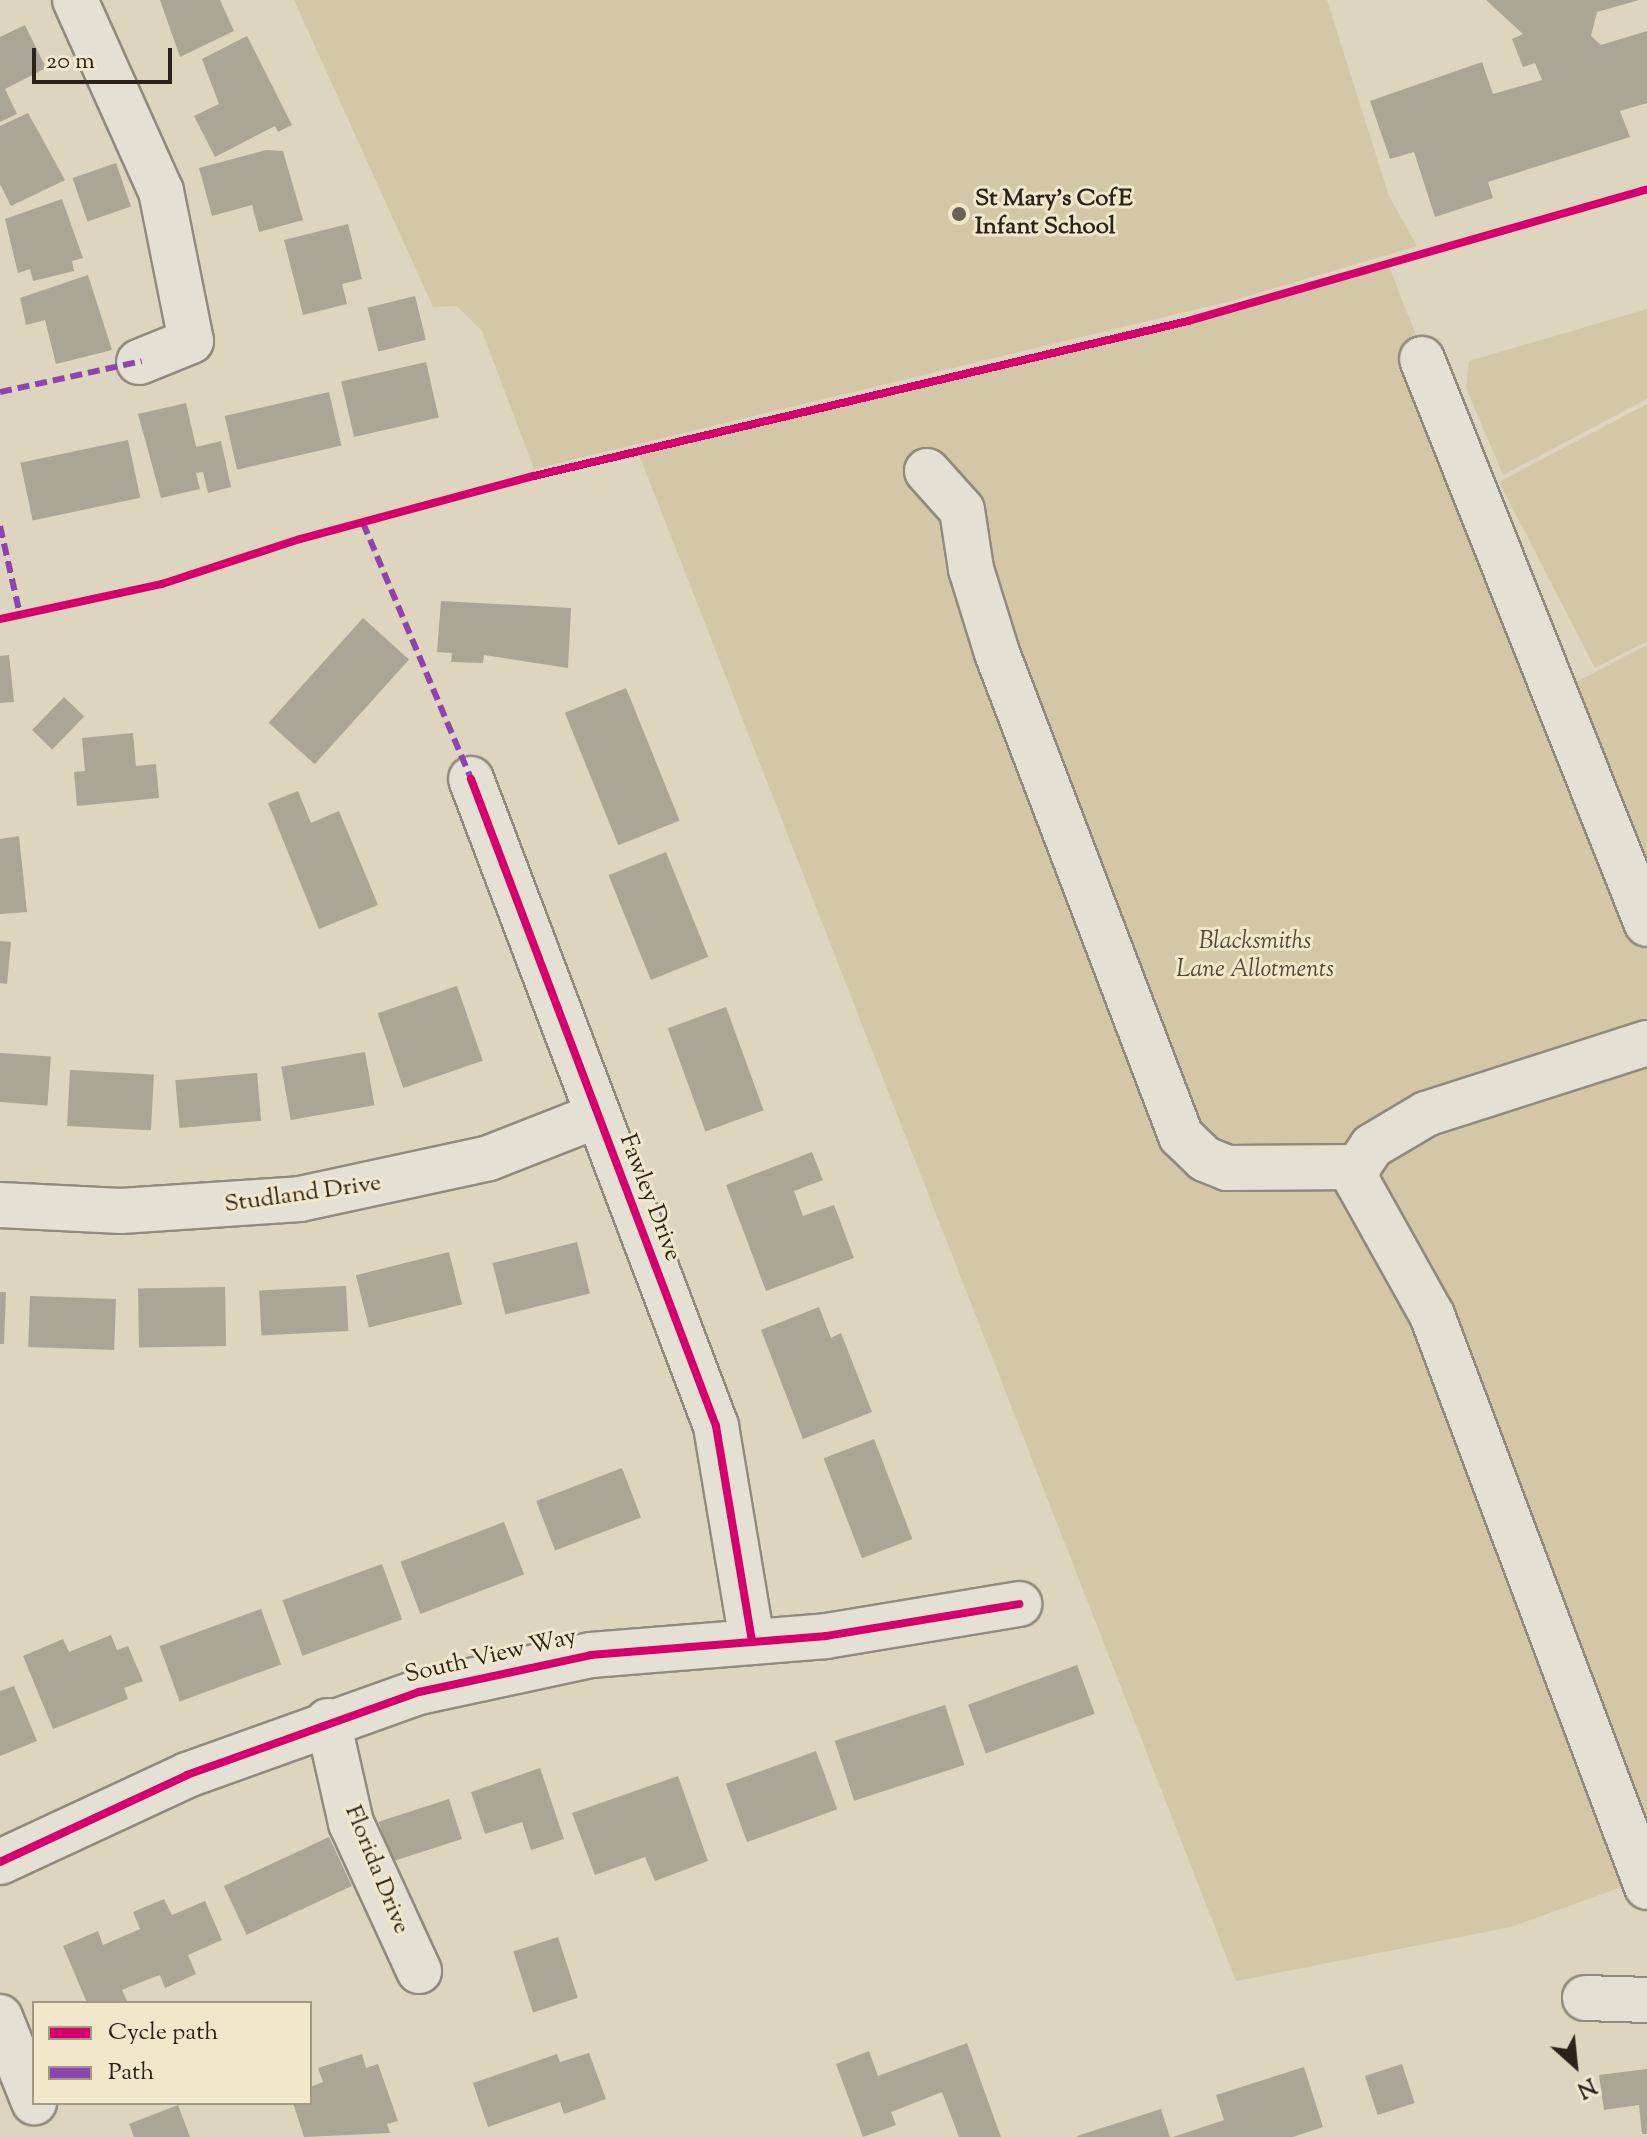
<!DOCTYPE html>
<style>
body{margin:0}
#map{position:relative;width:1647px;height:2137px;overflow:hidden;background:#ddd5bd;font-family:"Sorts Mill Goudy",serif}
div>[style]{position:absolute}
.green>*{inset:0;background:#d3c7a8}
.building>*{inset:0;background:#aba595;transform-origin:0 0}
.roads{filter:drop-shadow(2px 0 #918b7d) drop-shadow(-2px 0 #918b7d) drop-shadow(0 2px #918b7d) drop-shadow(0 -2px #918b7d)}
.minor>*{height:44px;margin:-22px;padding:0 22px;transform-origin:22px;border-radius:22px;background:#e4e0d4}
.quiet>*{height:6px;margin-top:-3px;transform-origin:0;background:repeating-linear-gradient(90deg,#8e44ad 0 12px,transparent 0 18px)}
.cycleway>*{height:8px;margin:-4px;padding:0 4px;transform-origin:4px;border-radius:4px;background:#d6006c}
.dots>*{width:22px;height:22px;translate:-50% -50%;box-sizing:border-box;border:4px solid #f1e8cc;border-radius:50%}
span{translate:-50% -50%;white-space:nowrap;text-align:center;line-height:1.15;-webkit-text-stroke:6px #f1e8cc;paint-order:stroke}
.poi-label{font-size:24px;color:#2b2219;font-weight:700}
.left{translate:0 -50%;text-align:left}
.park-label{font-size:24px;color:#534838;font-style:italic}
.street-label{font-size:24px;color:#2b2219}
.legend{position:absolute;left:32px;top:2001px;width:280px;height:104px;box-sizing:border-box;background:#f1e8cc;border:2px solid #a29984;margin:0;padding:10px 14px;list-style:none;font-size:24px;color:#2b2219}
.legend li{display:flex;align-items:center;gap:16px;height:40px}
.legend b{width:40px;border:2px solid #a29984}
.north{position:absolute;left:1535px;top:2025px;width:80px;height:80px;-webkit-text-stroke:6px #f1e8cc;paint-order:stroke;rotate:153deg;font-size:22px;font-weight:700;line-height:32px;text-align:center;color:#2b2219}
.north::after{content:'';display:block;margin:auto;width:28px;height:36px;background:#2b2219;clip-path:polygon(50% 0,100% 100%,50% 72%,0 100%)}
.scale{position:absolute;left:32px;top:48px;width:140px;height:36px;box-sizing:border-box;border:4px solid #2b2219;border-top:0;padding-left:10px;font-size:24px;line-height:28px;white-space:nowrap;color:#2b2219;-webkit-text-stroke:6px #f1e8cc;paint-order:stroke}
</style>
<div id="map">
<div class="green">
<div style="clip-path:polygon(294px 0,1327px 0,1389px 196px,1417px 246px,1231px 301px,534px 469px,482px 331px,457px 306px,433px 307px)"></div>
<div style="clip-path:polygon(1388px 264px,1557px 692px,1647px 645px,1647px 1887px,1644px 1879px,1511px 1927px,1236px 1981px,638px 452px,1188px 321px)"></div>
<div style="clip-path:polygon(1647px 309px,1647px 399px,1503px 475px,1466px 388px,1469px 361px)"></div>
<div style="clip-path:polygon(1647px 404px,1647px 641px,1595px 668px,1499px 482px)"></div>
</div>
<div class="building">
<div style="clip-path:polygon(160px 0,220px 0,234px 31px,180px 57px)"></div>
<div style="clip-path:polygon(1486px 0,1639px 0,1597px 12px,1591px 36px,1601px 45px,1647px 31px,1647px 103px,1620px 111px,1630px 137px,1488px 182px,1493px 198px,1435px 217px,1414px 152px,1390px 159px,1370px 101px,1482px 62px,1493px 94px,1542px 80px,1535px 63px,1523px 67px,1512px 39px,1523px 34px)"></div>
<div style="clip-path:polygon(25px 25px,46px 68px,5px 89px,17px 114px,0 122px,0 37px)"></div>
<div style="clip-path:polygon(247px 36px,292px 125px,278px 132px,275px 126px,215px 157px,194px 116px,219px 104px,202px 59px)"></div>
<div style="clip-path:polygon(28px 113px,65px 180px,11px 206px,0 184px,0 126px)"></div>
<div style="clip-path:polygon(266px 150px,283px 151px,303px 220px,259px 232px,252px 205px,212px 216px,199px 168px)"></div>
<div style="left:116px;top:163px;width:46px;height:46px;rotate:71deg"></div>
<div style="clip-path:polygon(62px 199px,83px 258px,72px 261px,74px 271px,33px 281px,30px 269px,18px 273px,5px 219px)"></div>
<div style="clip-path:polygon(348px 224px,362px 279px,342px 284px,347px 304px,303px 315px,284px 240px)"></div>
<div style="clip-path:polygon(88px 275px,112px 350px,56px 364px,45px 320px,26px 325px,20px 298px)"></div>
<div style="left:415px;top:296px;width:45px;height:49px;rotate:76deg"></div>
<div style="left:426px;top:362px;width:57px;height:87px;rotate:77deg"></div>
<div style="left:329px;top:392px;width:55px;height:107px;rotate:77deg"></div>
<div style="clip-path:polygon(186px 403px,196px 447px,221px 441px,231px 487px,208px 493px,203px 472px,196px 473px,200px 489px,161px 498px,138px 414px)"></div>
<div style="left:128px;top:440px;width:59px;height:110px;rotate:78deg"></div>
<div style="clip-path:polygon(441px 601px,571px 608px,568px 668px,484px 655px,483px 663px,451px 662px,452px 653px,437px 652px)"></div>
<div style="left:363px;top:618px;width:62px;height:141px;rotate:42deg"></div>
<div style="clip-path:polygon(9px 655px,14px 702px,0 703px,0 656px)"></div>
<div style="left:626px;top:688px;width:143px;height:66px;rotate:68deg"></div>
<div style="left:64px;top:697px;width:28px;height:46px;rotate:44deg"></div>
<div style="clip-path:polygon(133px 733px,136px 766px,156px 764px,159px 798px,77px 806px,74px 772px,85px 771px,82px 738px)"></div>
<div style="clip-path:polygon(298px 791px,311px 823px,339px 811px,378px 905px,319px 929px,268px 803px)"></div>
<div style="clip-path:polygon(19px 836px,27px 912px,0 914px,0 839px)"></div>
<div style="left:666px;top:852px;width:113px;height:62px;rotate:68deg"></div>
<div style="clip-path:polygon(0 941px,11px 942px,7px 984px,0 983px)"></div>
<div style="left:457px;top:986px;width:79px;height:84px;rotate:71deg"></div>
<div style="left:726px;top:1007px;width:110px;height:62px;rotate:70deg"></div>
<div style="left:365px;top:1052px;width:54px;height:85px;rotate:80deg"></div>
<div style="left:0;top:1053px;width:51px;height:49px;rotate:4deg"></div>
<div style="left:70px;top:1070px;width:84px;height:56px;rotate:3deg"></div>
<div style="left:257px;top:1073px;width:48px;height:82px;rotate:85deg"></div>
<div style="clip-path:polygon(812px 1152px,823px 1180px,794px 1191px,803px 1216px,834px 1205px,854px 1258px,766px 1291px,726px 1185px)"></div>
<div style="left:577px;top:1242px;width:53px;height:87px;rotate:76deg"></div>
<div style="left:449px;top:1252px;width:54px;height:96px;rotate:76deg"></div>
<div style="left:346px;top:1286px;width:45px;height:87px;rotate:87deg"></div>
<div style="left:225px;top:1287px;width:59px;height:87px;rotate:89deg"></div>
<div style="clip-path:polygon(0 1292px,6px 1292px,4px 1344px,0 1344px)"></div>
<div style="left:30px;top:1296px;width:86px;height:51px;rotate:2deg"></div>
<div style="clip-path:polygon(819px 1307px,831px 1338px,841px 1333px,872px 1412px,803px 1439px,761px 1330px)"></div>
<div style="left:874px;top:1439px;width:107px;height:54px;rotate:69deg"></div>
<div style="left:622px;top:1468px;width:53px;height:92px;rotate:69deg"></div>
<div style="left:504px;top:1522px;width:56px;height:111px;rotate:69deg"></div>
<div style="left:382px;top:1564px;width:59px;height:106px;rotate:70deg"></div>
<div style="left:261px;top:1609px;width:59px;height:108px;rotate:70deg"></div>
<div style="clip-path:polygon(111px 1635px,117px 1650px,128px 1646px,143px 1681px,124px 1688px,128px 1699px,53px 1729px,23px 1656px,63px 1639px,69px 1652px)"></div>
<div style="left:1077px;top:1665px;width:52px;height:116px;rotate:70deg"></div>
<div style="clip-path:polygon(14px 1686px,37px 1741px,0 1756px,0 1691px)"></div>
<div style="left:945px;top:1705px;width:63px;height:116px;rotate:72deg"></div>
<div style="left:816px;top:1751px;width:62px;height:96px;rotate:70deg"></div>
<div style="clip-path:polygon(540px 1768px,564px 1839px,531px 1850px,522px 1822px,485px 1834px,471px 1792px)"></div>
<div style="clip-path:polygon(678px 1776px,708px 1861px,655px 1881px,645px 1857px,595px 1875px,572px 1813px)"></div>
<div style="left:449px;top:1799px;width:42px;height:74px;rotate:72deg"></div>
<div style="left:329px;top:1837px;width:54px;height:116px;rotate:65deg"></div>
<div style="clip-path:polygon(164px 1899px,172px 1915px,205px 1901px,222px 1940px,188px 1955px,196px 1974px,165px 1988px,160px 1975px,144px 1981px,122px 1990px,128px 2003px,87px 2003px,63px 1946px,98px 1931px,103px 1945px,140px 1929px,133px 1912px)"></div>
<div style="left:558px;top:1937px;width:64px;height:47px;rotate:72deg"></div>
<div style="clip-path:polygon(967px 2043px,1001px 2137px,959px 2137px,942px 2092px,891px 2112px,896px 2125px,863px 2137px,836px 2064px,869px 2051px,878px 2076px)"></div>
<div style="clip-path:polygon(589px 2053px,606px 2099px,564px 2114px,560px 2102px,488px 2127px,473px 2083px,557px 2054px,560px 2062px)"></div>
<div style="clip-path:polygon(362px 2054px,366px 2068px,378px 2064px,398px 2121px,387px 2124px,390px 2133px,304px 2137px,293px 2103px,310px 2103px,310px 2087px,323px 2082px,318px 2068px)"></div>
<div style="left:1402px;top:2064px;width:41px;height:39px;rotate:72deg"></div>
<div style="clip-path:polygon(1304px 2067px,1323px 2127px,1293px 2137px,1173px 2137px,1224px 2120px,1216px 2095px)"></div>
<div style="clip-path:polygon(1647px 2069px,1647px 2134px,1642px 2134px,1639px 2105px,1604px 2110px,1599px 2075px)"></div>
<div style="clip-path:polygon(178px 2105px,190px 2137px,134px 2137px,129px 2124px)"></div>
<div style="clip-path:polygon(1161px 2109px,1170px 2137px,1077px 2137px,1077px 2136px)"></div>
</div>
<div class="roads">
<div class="minor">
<div style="left:75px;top:0;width:209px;rotate:65.8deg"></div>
<div style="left:161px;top:191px;width:153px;rotate:78.7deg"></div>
<div style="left:191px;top:341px;width:56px;rotate:158deg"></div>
<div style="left:1422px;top:359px;width:608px;rotate:68.29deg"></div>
<div style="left:927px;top:471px;width:52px;rotate:48.1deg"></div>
<div style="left:962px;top:510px;width:60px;rotate:81.3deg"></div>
<div style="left:971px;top:569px;width:88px;rotate:72.8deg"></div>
<div style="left:997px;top:653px;width:517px;rotate:69.15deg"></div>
<div style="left:1181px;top:1136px;width:33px;rotate:44deg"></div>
<div style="left:1205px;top:1159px;width:24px;rotate:22deg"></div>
<div style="left:1227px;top:1168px;width:131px;rotate:-0.4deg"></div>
<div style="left:471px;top:779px;width:692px;rotate:69.26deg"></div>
<div style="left:716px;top:1426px;width:219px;rotate:80.5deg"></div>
<div style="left:1647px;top:1043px;width:232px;rotate:162.2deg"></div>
<div style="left:1426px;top:1114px;width:63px;rotate:149.3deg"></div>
<div style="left:1372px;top:1146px;width:25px;rotate:124deg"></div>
<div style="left:1358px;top:1167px;width:14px;rotate:94deg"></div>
<div style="left:1357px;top:1181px;width:154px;rotate:60.8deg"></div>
<div style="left:1432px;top:1315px;width:611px;rotate:69.4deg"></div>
<div style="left:0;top:1205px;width:121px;rotate:2.8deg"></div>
<div style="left:121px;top:1211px;width:179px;rotate:-3.8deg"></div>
<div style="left:300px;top:1199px;width:193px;rotate:-12.2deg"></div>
<div style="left:489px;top:1158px;width:115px;rotate:-21.4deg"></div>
<div style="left:328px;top:1721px;width:105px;rotate:77.3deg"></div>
<div style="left:351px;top:1823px;width:163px;rotate:65.3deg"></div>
<div style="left:0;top:1862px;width:206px;rotate:-24.9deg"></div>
<div style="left:187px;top:1775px;width:246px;rotate:-19.7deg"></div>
<div style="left:419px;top:1692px;width:176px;rotate:-12.1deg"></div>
<div style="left:591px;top:1655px;width:236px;rotate:-4.6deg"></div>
<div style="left:826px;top:1636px;width:196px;rotate:-9.4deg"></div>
<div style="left:1585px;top:1998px;width:62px;rotate:1.8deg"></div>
<div style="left:0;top:2017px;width:92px;rotate:68.2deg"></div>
</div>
</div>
<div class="quiet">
<div style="left:0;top:392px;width:145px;rotate:-12.3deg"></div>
<div style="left:363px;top:523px;width:278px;rotate:67.1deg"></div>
<div style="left:0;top:526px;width:91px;rotate:77.3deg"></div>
</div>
<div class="cycleway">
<div style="left:0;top:619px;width:166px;rotate:-12.2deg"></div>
<div style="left:162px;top:584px;width:145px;rotate:-18.1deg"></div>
<div style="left:300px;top:539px;width:242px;rotate:-15.1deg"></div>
<div style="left:534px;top:476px;width:672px;rotate:-13.33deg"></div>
<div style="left:1188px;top:321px;width:478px;rotate:-16deg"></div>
<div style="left:471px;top:779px;width:692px;rotate:69.26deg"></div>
<div style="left:716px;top:1426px;width:219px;rotate:80.5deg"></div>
<div style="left:0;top:1862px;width:206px;rotate:-24.9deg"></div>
<div style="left:187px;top:1775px;width:246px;rotate:-19.7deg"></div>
<div style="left:419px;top:1692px;width:176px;rotate:-12.1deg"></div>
<div style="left:591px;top:1655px;width:236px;rotate:-4.6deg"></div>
<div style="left:826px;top:1636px;width:196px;rotate:-9.4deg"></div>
</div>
<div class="dots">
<div style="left:959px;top:214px;background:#696152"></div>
</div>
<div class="poi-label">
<span class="left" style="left:975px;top:214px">St Mary's CofE<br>Infant School</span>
</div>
<div class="park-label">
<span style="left:1255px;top:957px">Blacksmiths<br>Lane Allotments</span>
</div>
<div class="street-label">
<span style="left:303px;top:1195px;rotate:-8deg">Studland Drive</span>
<span style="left:649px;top:1198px;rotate:69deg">Fawley Drive</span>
<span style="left:491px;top:1657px;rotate:-13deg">South View Way</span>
<span style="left:376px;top:1870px;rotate:68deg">Florida Drive</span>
</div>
<ul class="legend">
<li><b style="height:10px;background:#d6006c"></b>Cycle path</li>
<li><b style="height:10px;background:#8e44ad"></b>Path</li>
</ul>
<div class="north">N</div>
<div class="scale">20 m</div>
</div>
